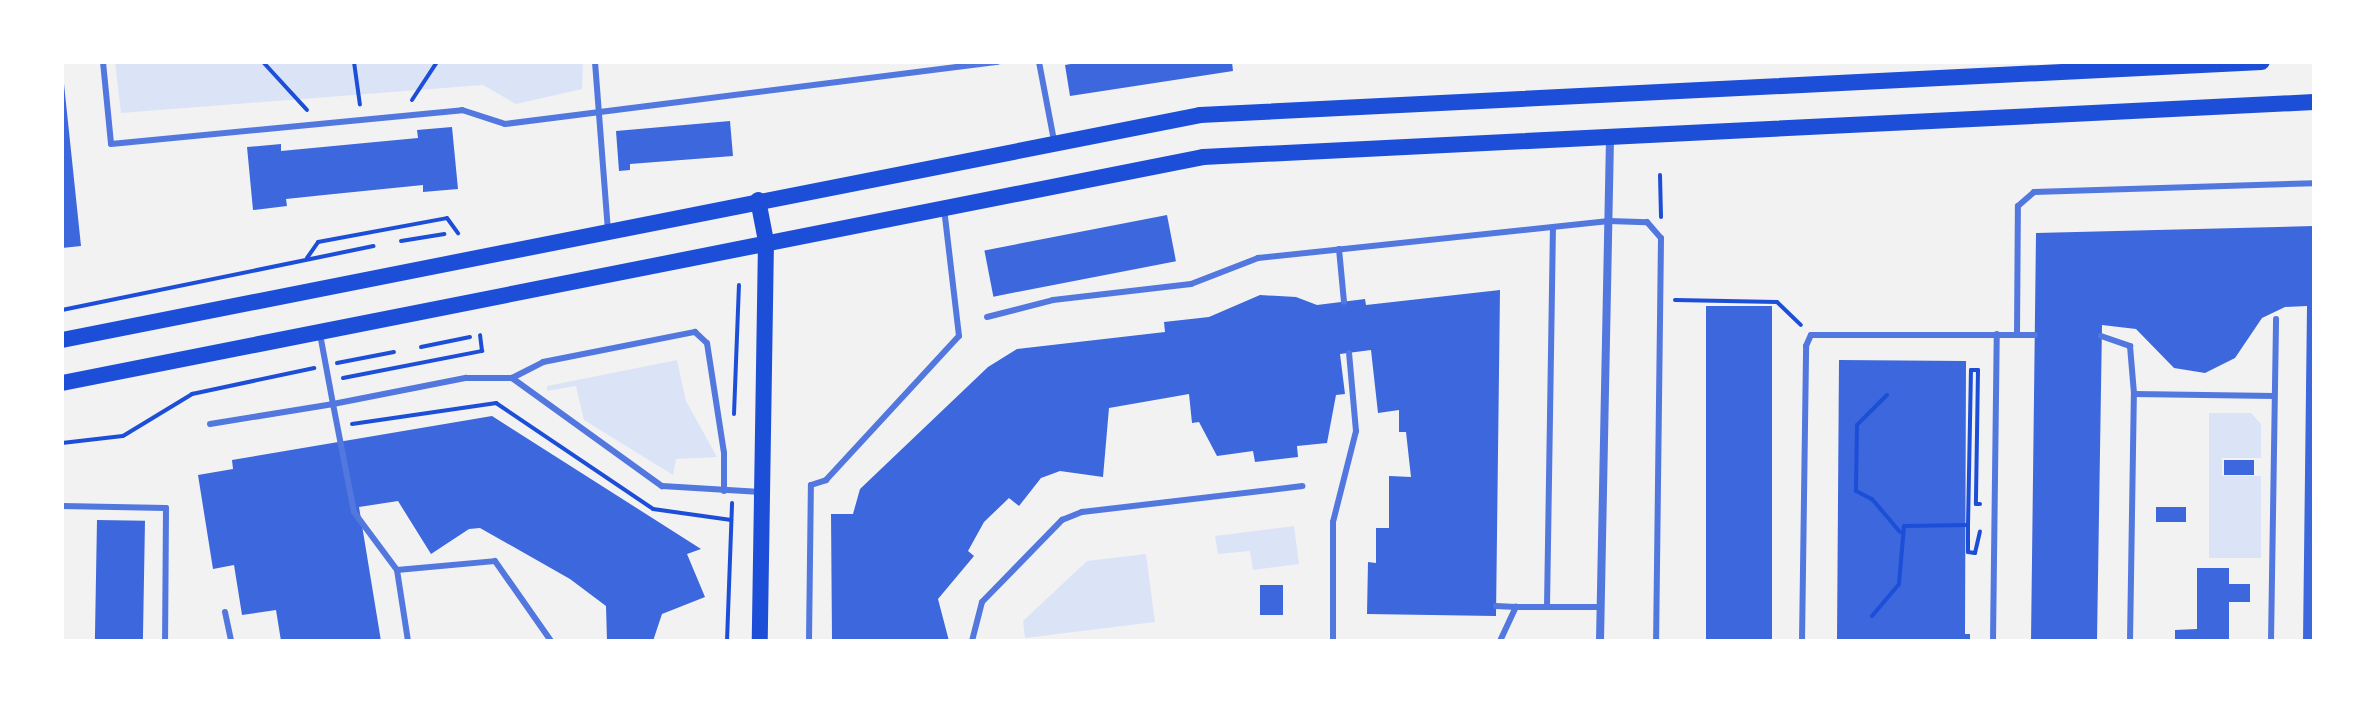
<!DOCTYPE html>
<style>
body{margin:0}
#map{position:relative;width:2376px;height:703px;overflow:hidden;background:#f2f2f2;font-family:"PT Sans Narrow",sans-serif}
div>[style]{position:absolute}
.green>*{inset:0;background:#dbe4f7}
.building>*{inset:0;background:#3d67dc;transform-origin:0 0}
.path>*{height:4px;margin:-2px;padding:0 2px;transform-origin:2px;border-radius:2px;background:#1d4ed8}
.service>*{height:6px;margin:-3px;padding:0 3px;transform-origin:3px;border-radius:3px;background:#5277de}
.minor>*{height:8px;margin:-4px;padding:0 4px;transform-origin:4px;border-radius:4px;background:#5277de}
.secondary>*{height:16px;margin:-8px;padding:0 8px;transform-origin:8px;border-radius:8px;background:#1d4ed8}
span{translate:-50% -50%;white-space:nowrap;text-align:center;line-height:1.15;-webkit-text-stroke:6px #fff;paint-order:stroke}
.frame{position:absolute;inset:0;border:64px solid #fff;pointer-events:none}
</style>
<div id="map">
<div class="green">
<div style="clip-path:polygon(115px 62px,583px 62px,582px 89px,516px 104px,483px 85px,121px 113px)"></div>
<div style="clip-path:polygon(677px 360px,686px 401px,717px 457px,676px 459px,673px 475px,584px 420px,576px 386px,547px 391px,547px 386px)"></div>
<div style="clip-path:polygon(2209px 413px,2251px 413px,2261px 424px,2261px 458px,2222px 458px,2222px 476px,2261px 476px,2261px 558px,2209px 558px)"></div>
<div style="clip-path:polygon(1294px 526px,1299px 564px,1253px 570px,1250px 551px,1218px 554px,1215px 536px)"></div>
<div style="clip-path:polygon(1146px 554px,1155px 622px,1025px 638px,1023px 621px,1087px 561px)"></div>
</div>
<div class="building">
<div style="clip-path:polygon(1082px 62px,1232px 62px,1233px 71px,1070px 96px,1065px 65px)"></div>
<div style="clip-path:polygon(62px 65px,81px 246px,62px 248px)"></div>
<div style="clip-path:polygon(730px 121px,733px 156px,630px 164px,630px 170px,619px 171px,616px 131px)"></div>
<div style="clip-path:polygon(452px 127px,458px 189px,423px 192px,423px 185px,324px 195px,286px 199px,287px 206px,253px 210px,247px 147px,281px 144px,281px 151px,365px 143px,418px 138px,417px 130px)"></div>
<div style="left:1167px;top:215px;width:47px;height:186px;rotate:79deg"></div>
<div style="clip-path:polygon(2314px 226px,2314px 641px,2303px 641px,2307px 306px,2285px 307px,2262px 318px,2235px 358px,2205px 373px,2174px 368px,2136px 329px,2102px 325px,2097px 641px,2031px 641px,2036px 233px)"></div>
<div style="clip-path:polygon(1500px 290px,1496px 616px,1367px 614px,1368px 562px,1376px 563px,1376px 528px,1389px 528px,1389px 476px,1411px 477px,1406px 432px,1399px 432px,1399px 410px,1378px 413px,1371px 350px,1340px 354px,1345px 394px,1336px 395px,1327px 443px,1297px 446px,1298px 457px,1255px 462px,1253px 451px,1217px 456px,1199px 422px,1192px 423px,1189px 394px,1109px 408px,1103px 477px,1060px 471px,1041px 478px,1019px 506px,1009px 498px,984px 522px,968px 551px,974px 556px,938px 599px,949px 641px,832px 641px,831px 514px,853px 514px,860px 489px,988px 367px,1017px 349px,1165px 332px,1164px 322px,1209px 317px,1260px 295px,1296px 297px,1317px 305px,1365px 299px,1366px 305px)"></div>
<div style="left:1706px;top:306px;width:66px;height:335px"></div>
<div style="clip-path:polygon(1839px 360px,1966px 361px,1965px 634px,1970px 634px,1970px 641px,1837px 641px)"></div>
<div style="clip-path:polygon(492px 416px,701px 549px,687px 554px,705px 597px,662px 614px,653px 641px,607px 641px,606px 606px,570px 579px,480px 528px,469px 529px,431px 554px,398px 501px,359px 507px,381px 641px,281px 641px,276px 610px,242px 615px,234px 565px,213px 569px,198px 475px,233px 469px,232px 460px)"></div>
<div style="left:2224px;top:460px;width:30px;height:15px"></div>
<div style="left:2186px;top:507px;width:15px;height:30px;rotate:90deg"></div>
<div style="left:97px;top:520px;width:48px;height:121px;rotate:1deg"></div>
<div style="clip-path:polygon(2197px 568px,2229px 568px,2229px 584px,2250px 584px,2250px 602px,2229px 602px,2229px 641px,2175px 641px,2175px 630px,2197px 629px)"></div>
<div style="left:1260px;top:585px;width:23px;height:30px"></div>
</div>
<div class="path">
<div style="left:263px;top:62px;width:65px;rotate:47.5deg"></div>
<div style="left:354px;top:62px;width:43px;rotate:82.1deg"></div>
<div style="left:412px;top:100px;width:45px;rotate:-56.7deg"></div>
<div style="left:1660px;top:175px;width:42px;rotate:88.6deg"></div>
<div style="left:401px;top:241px;width:44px;rotate:-9.2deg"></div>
<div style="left:307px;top:258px;width:19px;rotate:-55deg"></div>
<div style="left:318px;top:242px;width:131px;rotate:-10.5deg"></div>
<div style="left:447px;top:218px;width:19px;rotate:54deg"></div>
<div style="left:1675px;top:300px;width:102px;rotate:1.1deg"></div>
<div style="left:1777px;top:302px;width:33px;rotate:44deg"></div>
<div style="left:62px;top:310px;width:318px;rotate:-11.6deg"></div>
<div style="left:421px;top:347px;width:50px;rotate:-11.5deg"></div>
<div style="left:337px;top:363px;width:58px;rotate:-10.9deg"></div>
<div style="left:343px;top:378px;width:142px;rotate:-11deg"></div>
<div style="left:482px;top:351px;width:16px;rotate:-97deg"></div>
<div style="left:1887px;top:395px;width:42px;rotate:135deg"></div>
<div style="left:1857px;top:425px;width:66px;rotate:90.9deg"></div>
<div style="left:1856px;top:491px;width:18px;rotate:27deg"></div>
<div style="left:1872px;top:499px;width:43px;rotate:49.7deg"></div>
<div style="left:734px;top:414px;width:129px;rotate:-87.8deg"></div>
<div style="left:352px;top:424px;width:146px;rotate:-8.3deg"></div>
<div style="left:496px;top:403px;width:189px;rotate:34deg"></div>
<div style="left:653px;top:509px;width:79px;rotate:8deg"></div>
<div style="left:62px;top:443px;width:61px;rotate:-6.5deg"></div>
<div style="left:123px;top:436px;width:81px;rotate:-31.3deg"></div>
<div style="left:192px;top:394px;width:125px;rotate:-12deg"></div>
<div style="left:1968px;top:525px;width:27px;rotate:90deg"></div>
<div style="left:1968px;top:552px;width:7px;rotate:8deg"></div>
<div style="left:1975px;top:553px;width:22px;rotate:-77deg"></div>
<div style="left:1872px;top:616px;width:42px;rotate:-49.8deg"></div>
<div style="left:1899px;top:584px;width:58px;rotate:-85.1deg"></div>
<div style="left:1904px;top:526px;width:64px;rotate:-0.9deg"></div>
<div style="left:1968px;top:525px;width:155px;rotate:-88.9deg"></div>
<div style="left:1971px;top:370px;width:7px"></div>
<div style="left:1978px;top:370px;width:134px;rotate:90.9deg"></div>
<div style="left:1976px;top:504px;width:4px"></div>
<div style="left:727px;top:641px;width:138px;rotate:-87.9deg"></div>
</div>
<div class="service">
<div style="left:103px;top:62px;width:82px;rotate:84.4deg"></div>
<div style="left:111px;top:144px;width:353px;rotate:-5.5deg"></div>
<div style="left:462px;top:110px;width:45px;rotate:18deg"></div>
<div style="left:505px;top:124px;width:497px;rotate:-7.2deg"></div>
<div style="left:595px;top:62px;width:169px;rotate:85.6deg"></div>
<div style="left:1039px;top:62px;width:80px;rotate:79.2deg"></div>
<div style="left:1339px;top:249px;width:53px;rotate:84.6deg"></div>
<div style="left:987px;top:317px;width:68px;rotate:-14.4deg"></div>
<div style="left:1053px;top:300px;width:139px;rotate:-6.6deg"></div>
<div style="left:1191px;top:284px;width:72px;rotate:-21.2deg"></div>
<div style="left:1258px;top:258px;width:353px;rotate:-6deg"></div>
<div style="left:1609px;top:221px;width:38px;rotate:2deg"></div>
<div style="left:1647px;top:222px;width:21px;rotate:49deg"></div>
<div style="left:1661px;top:238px;width:403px;rotate:90.7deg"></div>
<div style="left:2017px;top:335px;width:18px"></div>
<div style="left:2101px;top:336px;width:31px;rotate:19deg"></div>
<div style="left:2130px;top:346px;width:48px;rotate:85.2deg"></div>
<div style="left:512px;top:378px;width:35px;rotate:-27deg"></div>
<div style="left:543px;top:362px;width:155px;rotate:-11.2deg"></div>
<div style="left:695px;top:332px;width:16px;rotate:43deg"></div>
<div style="left:707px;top:343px;width:111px;rotate:81.2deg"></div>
<div style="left:724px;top:453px;width:38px;rotate:90deg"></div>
<div style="left:210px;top:424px;width:125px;rotate:-9.2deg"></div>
<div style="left:333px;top:404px;width:71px;rotate:-100.5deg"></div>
<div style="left:62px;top:506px;width:104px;rotate:1.1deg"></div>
<div style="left:166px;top:508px;width:133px;rotate:90.4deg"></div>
<div style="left:397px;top:570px;width:98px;rotate:-5.2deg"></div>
<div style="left:495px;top:561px;width:98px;rotate:55deg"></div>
<div style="left:1496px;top:606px;width:20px;rotate:3deg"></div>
<div style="left:1547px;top:607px;width:380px;rotate:-89.1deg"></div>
<div style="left:225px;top:612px;width:30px;rotate:78deg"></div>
<div style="left:408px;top:641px;width:72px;rotate:-98.8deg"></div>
<div style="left:397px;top:570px;width:72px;rotate:-126.6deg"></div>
<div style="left:354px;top:512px;width:110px;rotate:-101deg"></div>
<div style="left:333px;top:404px;width:136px;rotate:-11.1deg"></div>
<div style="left:466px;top:378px;width:46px"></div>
<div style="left:512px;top:378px;width:185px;rotate:35.8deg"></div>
<div style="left:662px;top:486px;width:99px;rotate:3.5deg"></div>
<div style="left:809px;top:641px;width:156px;rotate:-89.3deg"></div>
<div style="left:811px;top:485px;width:16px;rotate:-18deg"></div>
<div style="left:826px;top:480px;width:196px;rotate:-47.3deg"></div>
<div style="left:959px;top:336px;width:128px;rotate:-96.7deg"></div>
<div style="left:972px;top:641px;width:40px;rotate:-75.6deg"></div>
<div style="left:982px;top:602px;width:115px;rotate:-45.7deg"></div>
<div style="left:1062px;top:520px;width:22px;rotate:-22deg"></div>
<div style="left:1082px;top:512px;width:222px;rotate:-6.7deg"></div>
<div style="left:1333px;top:641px;width:119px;rotate:-90deg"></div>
<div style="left:1333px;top:522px;width:94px;rotate:-75.8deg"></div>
<div style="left:1356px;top:431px;width:78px;rotate:-95.1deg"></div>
<div style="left:1500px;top:641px;width:38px;rotate:-65deg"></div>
<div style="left:1516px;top:607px;width:85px"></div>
<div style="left:1802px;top:641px;width:295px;rotate:-89.2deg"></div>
<div style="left:1806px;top:346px;width:12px;rotate:-66deg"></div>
<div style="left:1811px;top:335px;width:206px"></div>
<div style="left:2017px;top:335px;width:129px;rotate:-89.6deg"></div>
<div style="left:2018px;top:206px;width:21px;rotate:-41deg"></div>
<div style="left:2034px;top:192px;width:280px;rotate:-1.8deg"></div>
<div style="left:1993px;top:641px;width:307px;rotate:-89.3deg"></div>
<div style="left:2130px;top:641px;width:247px;rotate:-89.1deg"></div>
<div style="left:2134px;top:394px;width:140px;rotate:0.8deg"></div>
<div style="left:2271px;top:641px;width:322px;rotate:-89.1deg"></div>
</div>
<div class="minor">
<div style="left:1600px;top:641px;width:504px;rotate:-88.86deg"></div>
</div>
<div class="secondary">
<div style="left:758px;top:200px;width:42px;rotate:79deg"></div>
<div style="left:766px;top:241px;width:400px;rotate:90.9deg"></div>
<div style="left:62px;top:340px;width:1160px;rotate:-11.18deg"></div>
<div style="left:1200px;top:115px;width:1063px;rotate:-2.86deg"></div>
<div style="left:62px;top:383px;width:1163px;rotate:-11.2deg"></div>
<div style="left:1203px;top:157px;width:1112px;rotate:-2.83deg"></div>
</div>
<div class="frame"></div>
</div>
